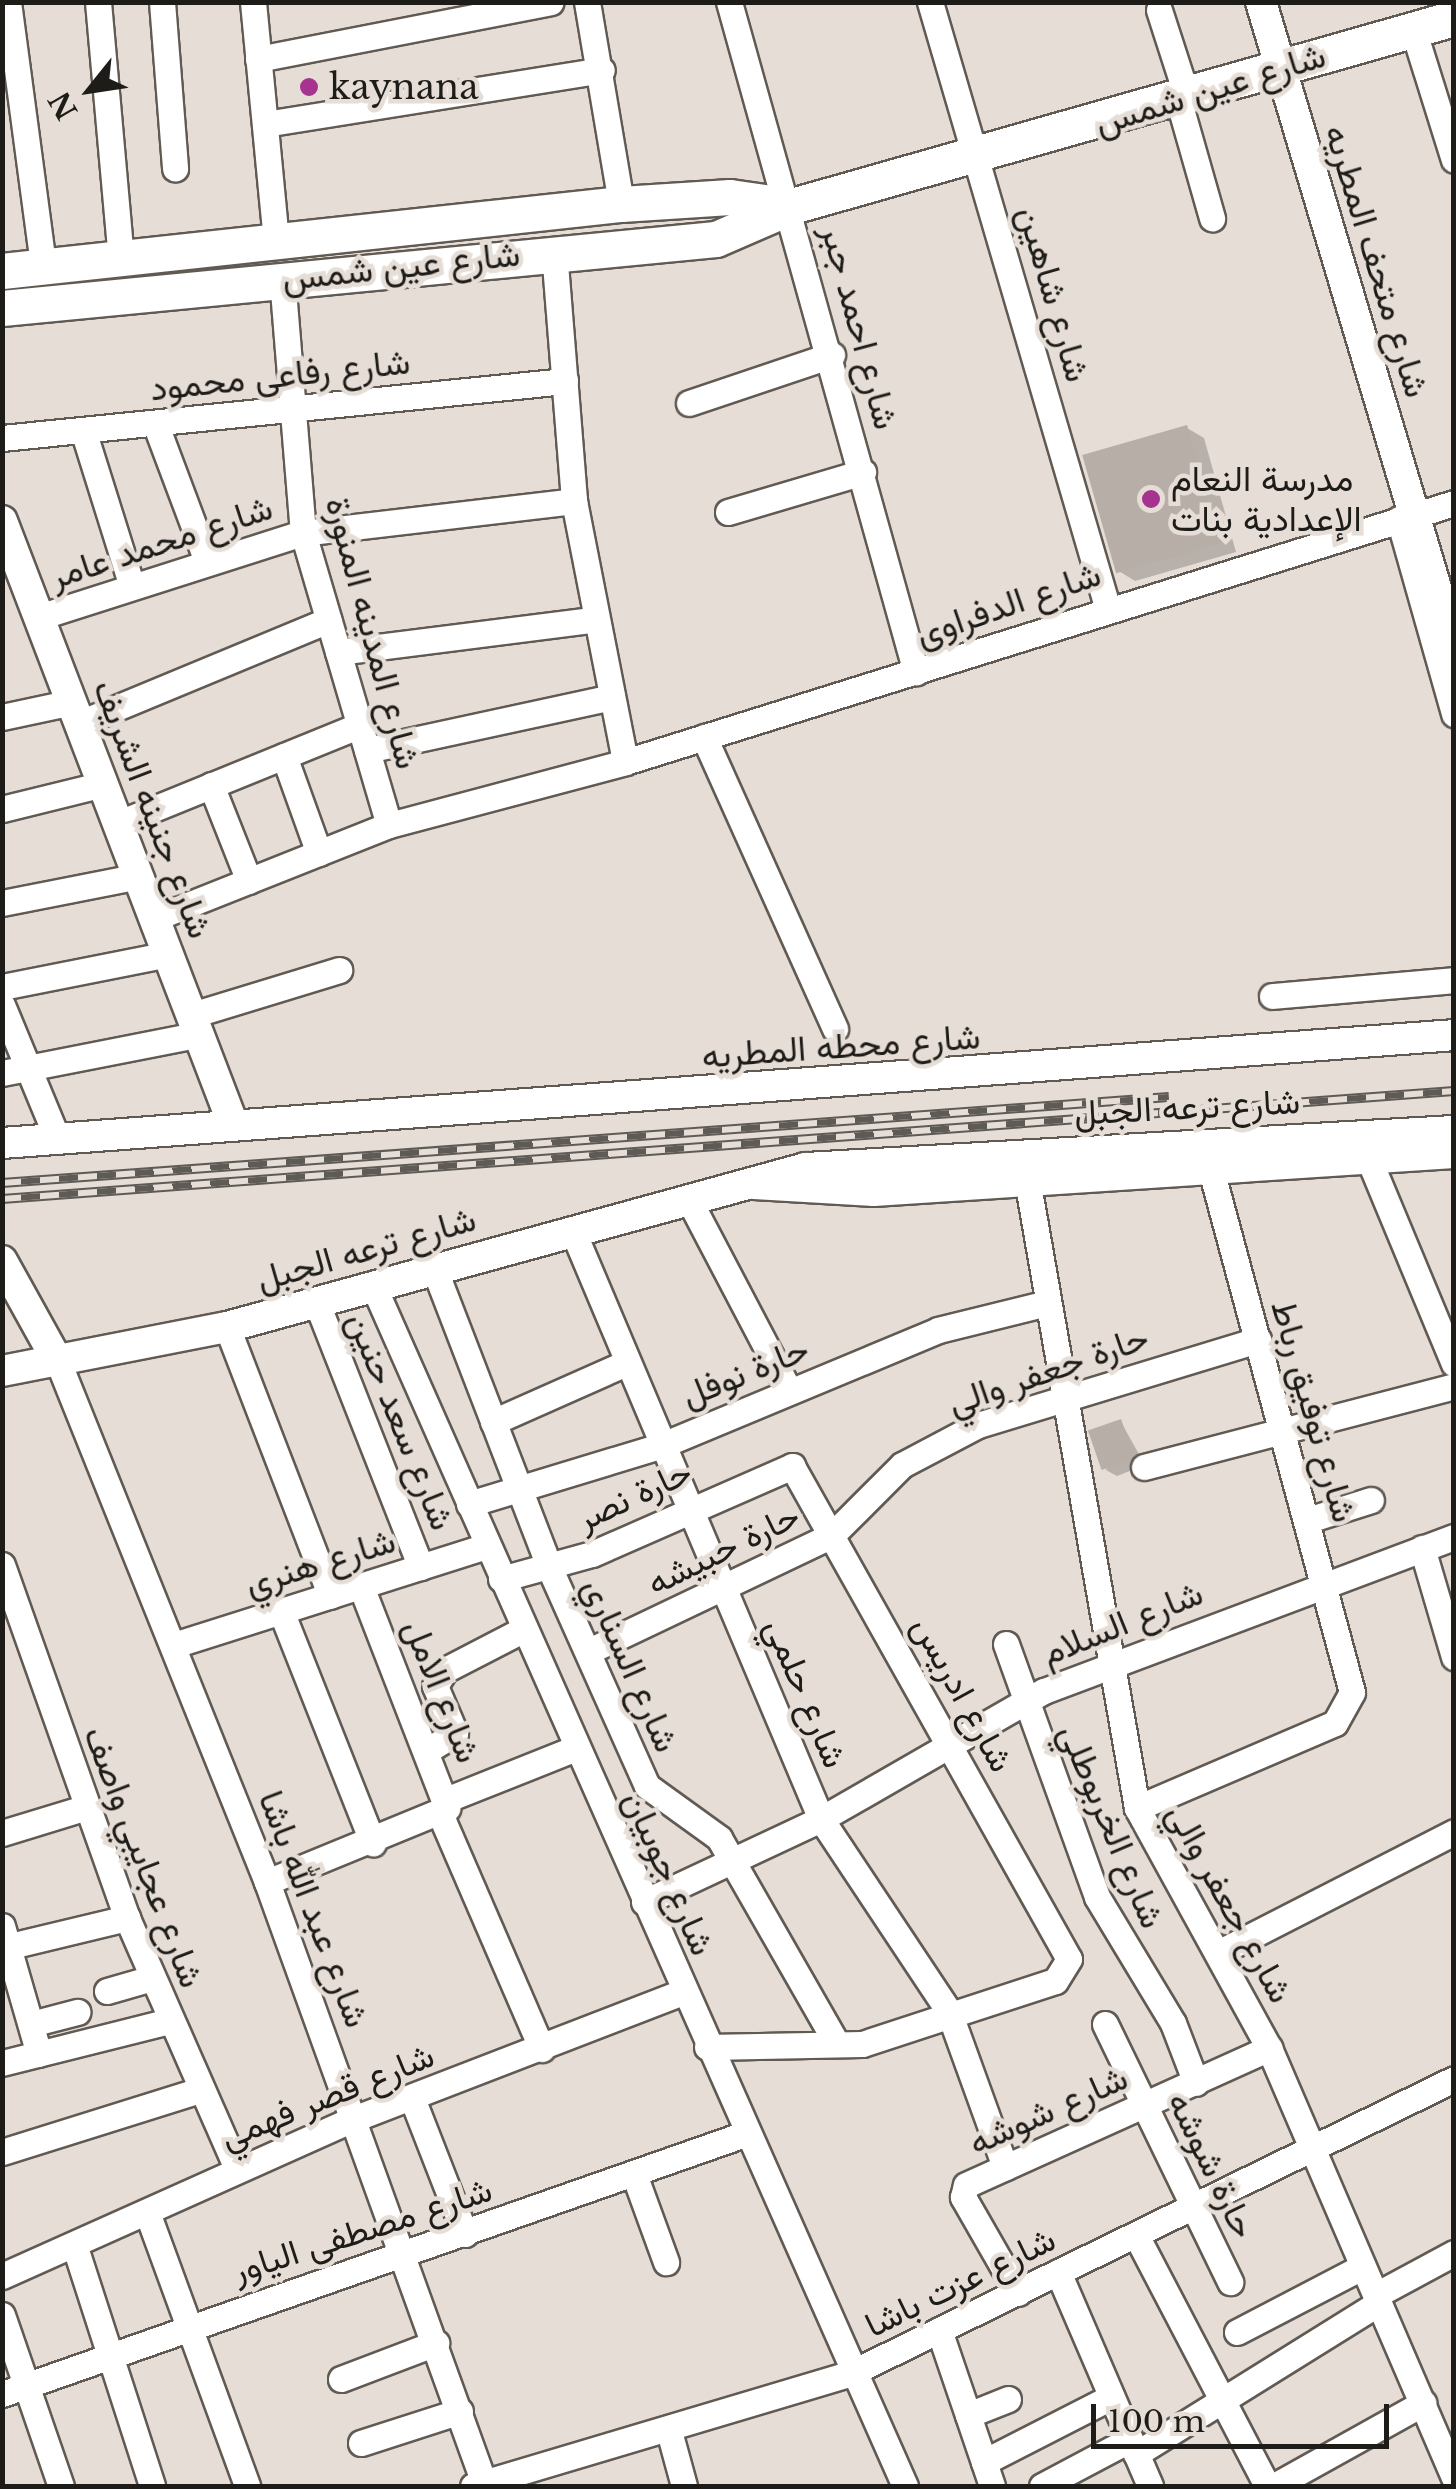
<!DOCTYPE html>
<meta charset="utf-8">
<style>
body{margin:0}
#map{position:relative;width:1456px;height:2489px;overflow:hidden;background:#e5ddd6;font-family:"Libre Baskerville",Vazirmatn,serif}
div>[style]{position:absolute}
.shadow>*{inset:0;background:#0003}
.building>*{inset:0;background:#b6aea7;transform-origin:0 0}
.roads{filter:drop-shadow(2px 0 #615a53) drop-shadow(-2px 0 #615a53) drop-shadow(0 2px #615a53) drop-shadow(0 -2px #615a53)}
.minor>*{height:25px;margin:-12.5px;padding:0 12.5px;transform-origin:12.5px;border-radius:12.5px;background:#fff}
.tertiary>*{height:30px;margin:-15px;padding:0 15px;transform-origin:15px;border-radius:15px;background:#fff}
.secondary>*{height:35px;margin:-17.5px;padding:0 17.5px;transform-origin:17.5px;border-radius:17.5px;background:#fff}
.rail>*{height:10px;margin-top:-5px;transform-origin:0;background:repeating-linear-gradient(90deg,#e5ddd6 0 19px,#5e5a56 0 38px);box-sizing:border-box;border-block:2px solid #5e5a56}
.dots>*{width:28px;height:28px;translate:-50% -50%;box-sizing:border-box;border:5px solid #e5ddd6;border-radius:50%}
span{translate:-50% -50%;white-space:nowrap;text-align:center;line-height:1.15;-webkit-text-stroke:9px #e5ddd6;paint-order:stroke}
.poi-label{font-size:35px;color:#1e1c19}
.left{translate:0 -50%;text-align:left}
.street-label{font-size:35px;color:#1e1c19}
.frame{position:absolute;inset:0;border:5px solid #1e1c19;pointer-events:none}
.north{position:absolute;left:40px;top:40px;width:100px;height:100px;-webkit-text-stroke:8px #e5ddd6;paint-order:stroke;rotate:240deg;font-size:28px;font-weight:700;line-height:40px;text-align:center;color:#1e1c19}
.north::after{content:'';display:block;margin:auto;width:35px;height:45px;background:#1e1c19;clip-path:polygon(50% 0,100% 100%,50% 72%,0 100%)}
.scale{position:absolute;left:1091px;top:2404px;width:298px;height:45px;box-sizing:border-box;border:5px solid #1e1c19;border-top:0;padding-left:12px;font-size:30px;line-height:35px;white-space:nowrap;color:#1e1c19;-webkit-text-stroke:8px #e5ddd6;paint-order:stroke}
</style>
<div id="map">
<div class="shadow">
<div style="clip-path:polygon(1187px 428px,1204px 438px,1236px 552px,1135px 581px,1117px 570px)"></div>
<div style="clip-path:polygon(1121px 1422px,1145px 1465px,1117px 1476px,1106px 1470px)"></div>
</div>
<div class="building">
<div style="left:1187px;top:425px;width:123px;height:109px;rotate:74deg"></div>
<div style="left:1121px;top:1419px;width:42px;height:35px;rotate:71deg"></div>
</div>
<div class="roads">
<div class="minor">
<div style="left:8px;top:2px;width:266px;rotate:82.4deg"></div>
<div style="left:98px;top:2px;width:257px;rotate:84.9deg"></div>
<div style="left:162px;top:2px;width:167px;rotate:85.5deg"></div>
<div style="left:253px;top:2px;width:241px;rotate:84.5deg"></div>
<div style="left:587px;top:2px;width:205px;rotate:80.4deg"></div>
<div style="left:729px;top:2px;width:696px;rotate:74.41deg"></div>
<div style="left:930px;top:2px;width:629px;rotate:73.67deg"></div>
<div style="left:1159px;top:10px;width:95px;rotate:72.1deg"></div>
<div style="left:1413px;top:29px;width:137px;rotate:72.6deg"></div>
<div style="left:258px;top:59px;width:298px;rotate:-11deg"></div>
<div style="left:1179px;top:102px;width:121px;rotate:74.1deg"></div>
<div style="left:265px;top:124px;width:341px;rotate:-9.1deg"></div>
<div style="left:554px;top:251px;width:251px;rotate:85.4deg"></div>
<div style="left:574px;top:501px;width:266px;rotate:78.9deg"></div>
<div style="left:282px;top:278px;width:256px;rotate:85.3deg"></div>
<div style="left:303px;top:533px;width:304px;rotate:73.6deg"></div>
<div style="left:689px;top:403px;width:151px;rotate:-18.6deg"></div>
<div style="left:155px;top:423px;width:147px;rotate:69.4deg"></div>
<div style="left:83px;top:430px;width:160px;rotate:72.6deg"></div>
<div style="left:2px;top:438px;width:566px;rotate:-5.78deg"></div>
<div style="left:728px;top:512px;width:141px;rotate:-16.5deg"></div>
<div style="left:1399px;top:519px;width:203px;rotate:74.2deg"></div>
<div style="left:39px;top:617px;width:277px;rotate:-17.7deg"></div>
<div style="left:303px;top:533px;width:273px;rotate:-6.7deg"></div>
<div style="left:338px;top:652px;width:256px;rotate:-7.2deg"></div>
<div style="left:2px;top:717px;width:72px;rotate:-12.1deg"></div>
<div style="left:80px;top:723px;width:269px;rotate:-22.5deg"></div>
<div style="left:704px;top:737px;width:320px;rotate:65.8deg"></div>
<div style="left:367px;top:750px;width:246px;rotate:-12.2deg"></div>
<div style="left:284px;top:756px;width:103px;rotate:70.2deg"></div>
<div style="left:211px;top:785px;width:103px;rotate:68.4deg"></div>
<div style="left:2px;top:809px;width:105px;rotate:-13.8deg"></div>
<div style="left:119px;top:823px;width:260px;rotate:-22.1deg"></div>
<div style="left:2px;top:903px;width:140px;rotate:-11.1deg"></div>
<div style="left:155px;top:918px;width:252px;rotate:-21.7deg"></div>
<div style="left:389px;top:825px;width:244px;rotate:-14.9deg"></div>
<div style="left:625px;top:762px;width:869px;rotate:-17.35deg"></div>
<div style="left:2px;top:987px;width:170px;rotate:-11.2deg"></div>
<div style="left:1272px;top:996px;width:183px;rotate:-5deg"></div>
<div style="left:2px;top:1005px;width:144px;rotate:67.5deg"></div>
<div style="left:192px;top:1015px;width:154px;rotate:-17deg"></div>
<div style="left:2px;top:1073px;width:202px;rotate:-11.1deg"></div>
<div style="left:1363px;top:1145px;width:237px;rotate:67.4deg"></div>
<div style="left:1024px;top:1162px;width:656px;rotate:80.08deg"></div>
<div style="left:1137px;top:1808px;width:274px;rotate:61.2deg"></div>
<div style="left:1269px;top:2048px;width:467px;rotate:66.7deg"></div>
<div style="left:688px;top:1198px;width:217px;rotate:62.3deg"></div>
<div style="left:572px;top:1229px;width:640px;rotate:67.12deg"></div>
<div style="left:821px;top:1819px;width:232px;rotate:56.4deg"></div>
<div style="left:949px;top:2012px;width:165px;rotate:70.1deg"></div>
<div style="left:434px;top:1268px;width:323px;rotate:68.9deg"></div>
<div style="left:550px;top:1569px;width:238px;rotate:65.9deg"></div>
<div style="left:647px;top:1786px;width:89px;rotate:35.8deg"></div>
<div style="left:719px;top:1838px;width:235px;rotate:60.2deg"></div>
<div style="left:373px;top:1285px;width:1314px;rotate:66.11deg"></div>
<div style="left:316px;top:1301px;width:286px;rotate:68.5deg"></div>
<div style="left:227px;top:1327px;width:288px;rotate:68.9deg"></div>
<div style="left:59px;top:1364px;width:558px;rotate:68.12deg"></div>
<div style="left:267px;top:1882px;width:642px;rotate:70.15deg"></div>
<div style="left:493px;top:1422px;width:145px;rotate:-23.9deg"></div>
<div style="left:1144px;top:1467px;width:320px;rotate:-14.6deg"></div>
<div style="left:469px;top:1504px;width:200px;rotate:-16.9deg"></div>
<div style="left:660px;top:1446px;width:301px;rotate:-22.6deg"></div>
<div style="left:938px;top:1330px;width:112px;rotate:-13.9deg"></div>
<div style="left:1308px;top:1520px;width:66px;rotate:-17.6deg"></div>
<div style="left:1422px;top:1548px;width:114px;rotate:73.6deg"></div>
<div style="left:2px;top:1565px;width:374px;rotate:70.5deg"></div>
<div style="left:127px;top:1918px;width:274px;rotate:66.3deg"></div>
<div style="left:501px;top:1579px;width:94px;rotate:-15.4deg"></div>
<div style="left:592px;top:1554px;width:219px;rotate:-23.7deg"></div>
<div style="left:792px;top:1466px;width:565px;rotate:60.67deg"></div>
<div style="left:1069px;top:1959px;width:26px;rotate:122deg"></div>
<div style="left:1055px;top:1981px;width:203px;rotate:161.9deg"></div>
<div style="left:862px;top:2044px;width:155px;rotate:178.9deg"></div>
<div style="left:281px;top:1611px;width:250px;rotate:68.4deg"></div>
<div style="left:1006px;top:1644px;width:269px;rotate:70.2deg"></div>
<div style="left:1097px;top:1897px;width:147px;rotate:58.9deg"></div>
<div style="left:1173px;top:2023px;width:64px;rotate:69deg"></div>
<div style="left:174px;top:1645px;width:328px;rotate:-17.6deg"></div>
<div style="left:589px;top:1651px;width:269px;rotate:-25.5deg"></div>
<div style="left:832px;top:1535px;width:99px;rotate:-45deg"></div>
<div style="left:902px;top:1465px;width:86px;rotate:-27.8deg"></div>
<div style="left:978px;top:1425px;width:293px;rotate:-16.9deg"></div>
<div style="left:428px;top:1750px;width:32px;rotate:-32deg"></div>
<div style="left:455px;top:1733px;width:51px;rotate:-113.1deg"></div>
<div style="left:435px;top:1686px;width:19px;rotate:-58deg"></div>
<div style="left:445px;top:1670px;width:89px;rotate:-27.4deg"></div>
<div style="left:448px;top:1799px;width:138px;rotate:-21.7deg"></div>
<div style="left:1137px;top:1808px;width:215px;rotate:-23.2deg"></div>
<div style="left:1335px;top:1723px;width:35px;rotate:-61deg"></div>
<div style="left:1352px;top:1692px;width:545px;rotate:-105.11deg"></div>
<div style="left:441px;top:1816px;width:254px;rotate:66.6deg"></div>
<div style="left:2px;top:1833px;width:86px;rotate:-17deg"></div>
<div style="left:267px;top:1882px;width:195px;rotate:-22.3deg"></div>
<div style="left:447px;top:1808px;width:238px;rotate:-111.2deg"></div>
<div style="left:644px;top:1902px;width:195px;rotate:-25.1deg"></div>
<div style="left:821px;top:1819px;width:257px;rotate:-29.9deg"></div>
<div style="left:1044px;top:1691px;width:438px;rotate:-20.6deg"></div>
<div style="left:2px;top:1926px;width:133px;rotate:73.9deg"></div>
<div style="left:2px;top:1948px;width:129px;rotate:-13.5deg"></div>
<div style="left:1220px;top:1952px;width:263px;rotate:-27.1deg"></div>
<div style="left:107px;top:1991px;width:47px;rotate:-16.1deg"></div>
<div style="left:31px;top:2024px;width:48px;rotate:-14.6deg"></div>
<div style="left:1105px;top:2024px;width:287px;rotate:64.1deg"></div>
<div style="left:2px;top:2063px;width:172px;rotate:-14.1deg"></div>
<div style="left:412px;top:2098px;width:146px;rotate:68.7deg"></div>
<div style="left:2px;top:2152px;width:207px;rotate:-17.4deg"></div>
<div style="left:634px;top:2174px;width:94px;rotate:70deg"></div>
<div style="left:147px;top:2212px;width:292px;rotate:69.9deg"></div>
<div style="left:1137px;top:2237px;width:281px;rotate:62.4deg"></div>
<div style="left:75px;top:2247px;width:251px;rotate:72.1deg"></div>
<div style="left:1058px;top:2272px;width:233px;rotate:66.7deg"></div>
<div style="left:2px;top:2276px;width:388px;rotate:-24.1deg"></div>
<div style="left:356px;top:2118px;width:350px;rotate:-21.1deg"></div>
<div style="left:1018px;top:2293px;width:111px;rotate:-119.8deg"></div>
<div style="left:963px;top:2197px;width:12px;rotate:-76deg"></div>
<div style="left:966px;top:2185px;width:333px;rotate:-24.3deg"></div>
<div style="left:1376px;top:2295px;width:89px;rotate:-28.3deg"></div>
<div style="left:2px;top:2315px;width:181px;rotate:71deg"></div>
<div style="left:939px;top:2330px;width:165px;rotate:71.2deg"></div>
<div style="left:1237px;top:2332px;width:141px;rotate:-27.5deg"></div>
<div style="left:341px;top:2379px;width:102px;rotate:-20.8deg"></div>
<div style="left:2px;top:2394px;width:787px;rotate:-19.29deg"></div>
<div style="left:968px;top:2415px;width:43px;rotate:-21.8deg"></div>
<div style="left:669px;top:2431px;width:57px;rotate:74.7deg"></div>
<div style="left:361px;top:2443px;width:104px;rotate:-17.9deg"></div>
<div style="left:1136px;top:2454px;width:286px;rotate:-31.9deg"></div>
<div style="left:984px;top:2462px;width:143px;rotate:-27.1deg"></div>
<div style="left:473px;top:2486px;width:392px;rotate:-16.6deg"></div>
<div style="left:849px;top:2374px;width:673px;rotate:-25.99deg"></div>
<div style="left:1042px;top:2486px;width:98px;rotate:-27.9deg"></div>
<div style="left:1274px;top:2486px;width:171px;rotate:-29.1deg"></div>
</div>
<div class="tertiary">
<div style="left:1261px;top:2px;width:674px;rotate:73.37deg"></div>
<div style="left:2px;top:521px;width:646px;rotate:69.04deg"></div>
<div style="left:2px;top:1143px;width:1456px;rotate:-4.25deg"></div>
<div style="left:754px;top:1184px;width:120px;rotate:3.3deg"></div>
<div style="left:874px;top:1191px;width:581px;rotate:-3.75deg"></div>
<div style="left:2px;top:1261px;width:118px;rotate:61deg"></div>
<div style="left:2px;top:1371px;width:229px;rotate:-11.1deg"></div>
<div style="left:227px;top:1327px;width:600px;rotate:-15.36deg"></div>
<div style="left:806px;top:1168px;width:649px;rotate:-3.27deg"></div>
</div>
<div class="secondary">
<div style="left:2px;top:271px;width:623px;rotate:-6.18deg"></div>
<div style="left:621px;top:204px;width:109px;rotate:-3.7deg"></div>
<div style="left:730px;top:197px;width:63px;rotate:8.3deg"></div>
<div style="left:2px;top:308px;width:717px;rotate:-5.52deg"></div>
<div style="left:716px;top:239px;width:83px;rotate:-23.5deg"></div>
<div style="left:792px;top:206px;width:688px;rotate:-15.85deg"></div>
</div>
</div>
<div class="rail">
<div style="left:2px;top:1183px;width:1170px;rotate:-4.21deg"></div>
<div style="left:2px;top:1199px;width:1456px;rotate:-4.25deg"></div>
</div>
<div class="dots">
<div style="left:309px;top:87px;background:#a5338f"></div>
<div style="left:1151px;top:499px;background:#a5338f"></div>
</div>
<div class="poi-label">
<span class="left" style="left:329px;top:87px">kaynana</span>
<span class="left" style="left:1171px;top:499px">مدرسة النعام<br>الإعدادية بنات</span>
</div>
<div class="street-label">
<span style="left:1210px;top:89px;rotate:-17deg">شارع عين شمس</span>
<span style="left:1377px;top:261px;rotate:73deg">شارع متحف المطريه</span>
<span style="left:401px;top:266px;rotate:-6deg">شارع عين شمس</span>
<span style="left:1054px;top:294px;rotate:74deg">شارع شاهين</span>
<span style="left:860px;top:327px;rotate:75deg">شارع احمد جبر</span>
<span style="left:280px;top:375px;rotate:-6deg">شارع رفاعى محمود</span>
<span style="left:161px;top:542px;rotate:-18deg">شارع محمد عامر</span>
<span style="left:1008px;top:604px;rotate:-19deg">شارع الدفراوى</span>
<span style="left:373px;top:633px;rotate:75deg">شارع المدينه المنورة</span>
<span style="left:153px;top:809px;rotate:69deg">شارع جنينه الشريف</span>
<span style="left:841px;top:1046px;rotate:-4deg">شارع محطه المطريه</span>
<span style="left:1187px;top:1107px;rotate:-3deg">شارع ترعه الجبل</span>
<span style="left:366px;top:1249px;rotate:-16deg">شارع ترعه الجبل</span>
<span style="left:1048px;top:1370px;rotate:-19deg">حارة جعفر والي</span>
<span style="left:745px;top:1372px;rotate:-22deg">حارة نوفل</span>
<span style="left:1314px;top:1411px;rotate:74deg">شارع توفيق رباط</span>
<span style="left:401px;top:1421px;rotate:68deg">شارع سعد حنين</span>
<span style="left:634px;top:1495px;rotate:-25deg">حارة نصر</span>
<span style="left:723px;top:1549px;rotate:-26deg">حارة حبيشه</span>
<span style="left:320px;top:1562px;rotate:-17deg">شارع هنري</span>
<span style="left:1122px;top:1623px;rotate:-22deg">شارع السلام</span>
<span style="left:631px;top:1665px;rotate:66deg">شارع السناري</span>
<span style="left:442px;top:1691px;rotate:68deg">شارع الامل</span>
<span style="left:806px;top:1693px;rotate:67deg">شارع حلمي</span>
<span style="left:963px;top:1694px;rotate:61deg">شارع ادريس</span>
<span style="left:1112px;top:1826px;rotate:67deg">شارع الخربوطلي</span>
<span style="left:144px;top:1857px;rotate:69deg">شارع عجايبي واصف</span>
<span style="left:669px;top:1873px;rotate:66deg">شارع جوبيان</span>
<span style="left:1230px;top:1903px;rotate:61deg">شارع جعفر والي</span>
<span style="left:314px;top:1909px;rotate:69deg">شارع عبد الله باشا</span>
<span style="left:327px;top:2096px;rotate:-22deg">شارع قصر فهمي</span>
<span style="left:1048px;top:2110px;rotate:-24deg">شارع شوشه</span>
<span style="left:1212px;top:2165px;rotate:64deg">حارة شوشه</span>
<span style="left:362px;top:2230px;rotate:-18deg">شارع مصطفى الياور</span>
<span style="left:960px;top:2282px;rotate:-26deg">شارع عزت باشا</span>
</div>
<div class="frame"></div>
<div class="north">N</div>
<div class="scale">100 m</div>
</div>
